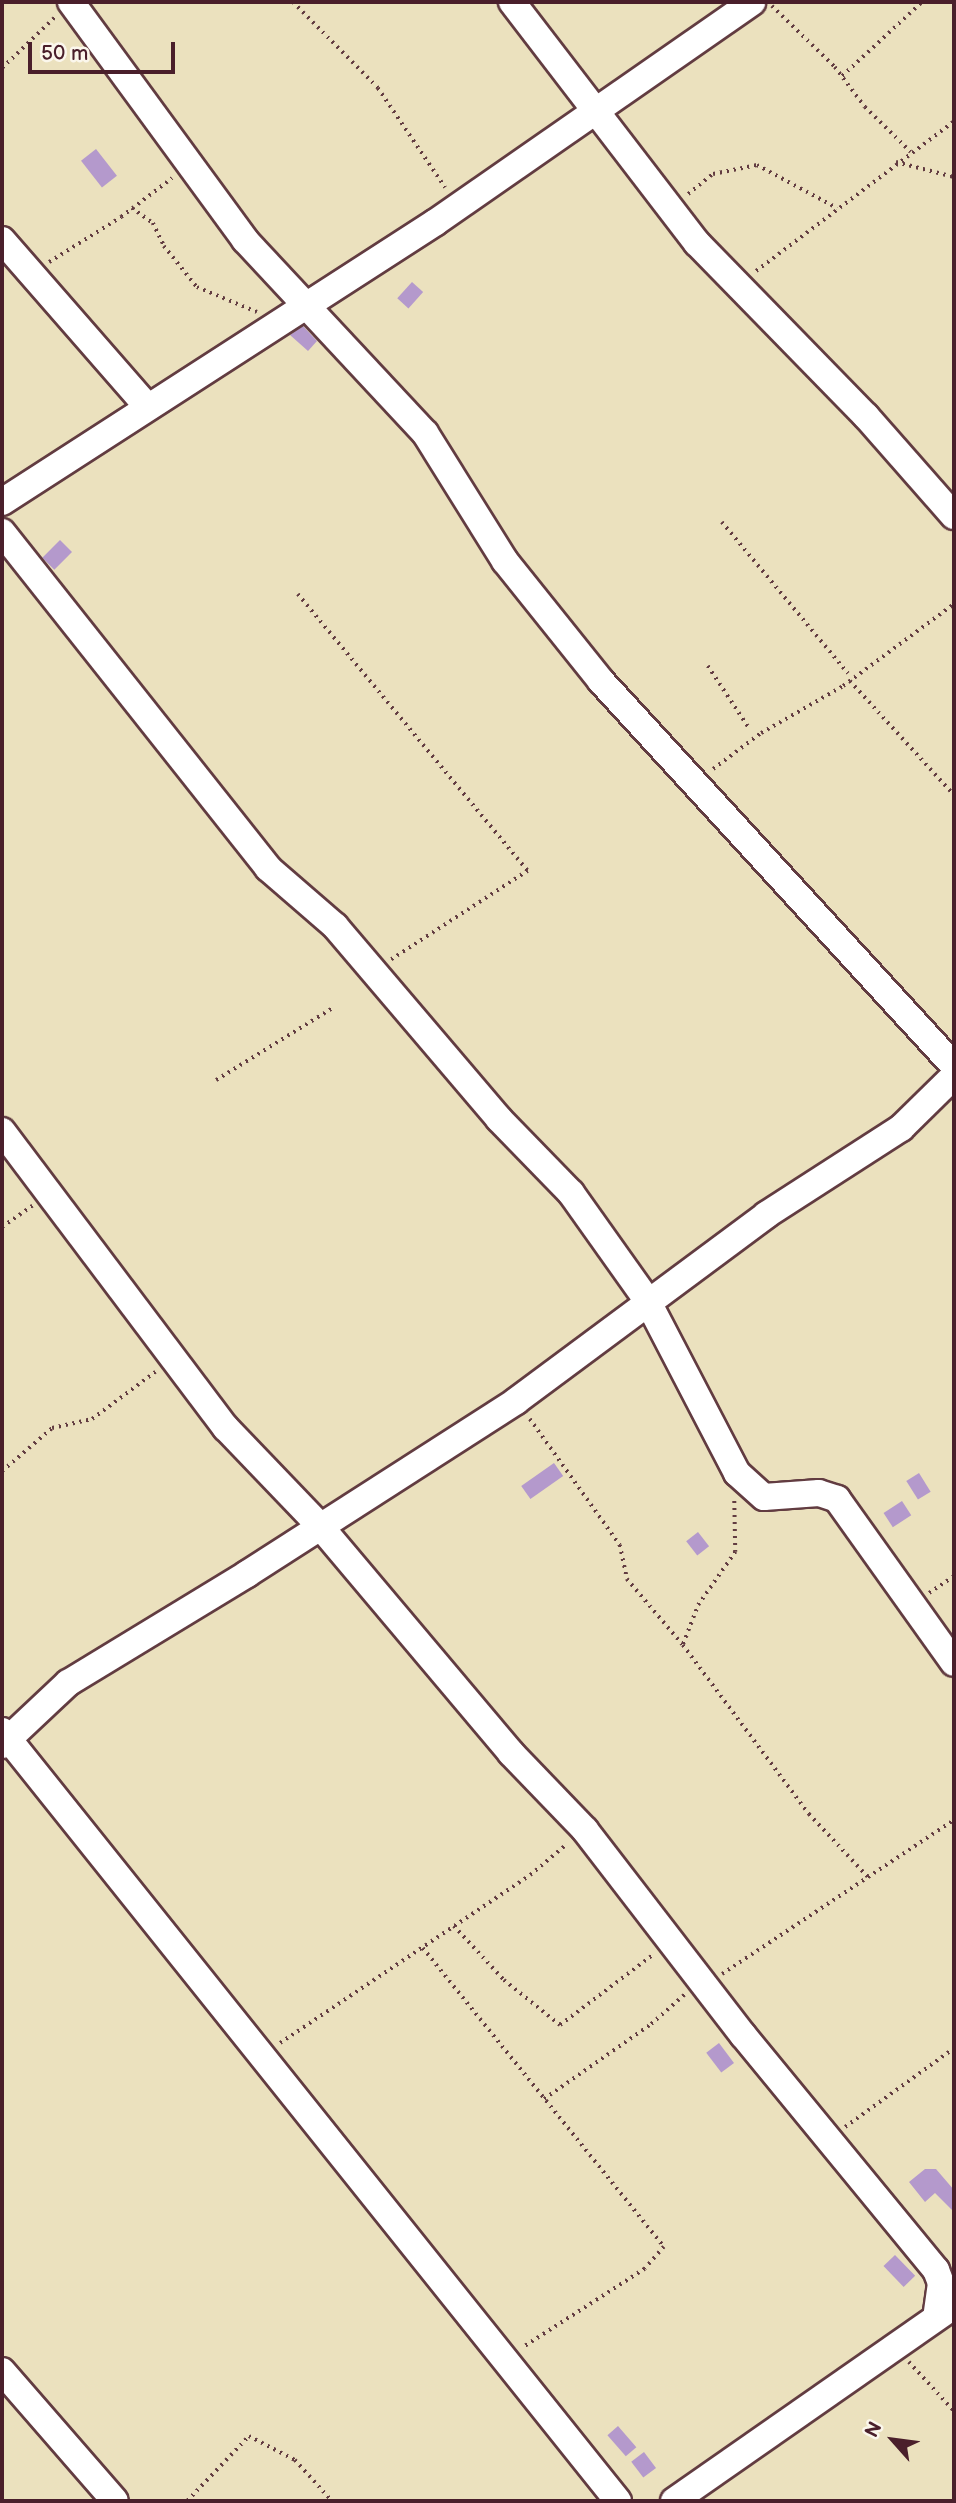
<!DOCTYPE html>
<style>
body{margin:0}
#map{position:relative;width:956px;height:2503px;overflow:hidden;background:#ebe1be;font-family:"Balsamiq Sans",sans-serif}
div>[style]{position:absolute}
.building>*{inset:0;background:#b499cc;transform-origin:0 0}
.path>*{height:3.5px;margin-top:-1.75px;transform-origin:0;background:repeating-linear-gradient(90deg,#623c41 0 2px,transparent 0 7px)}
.roads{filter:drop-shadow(2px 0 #623c41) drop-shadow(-2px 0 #623c41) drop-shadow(0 2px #623c41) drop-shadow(0 -2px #623c41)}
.minor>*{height:26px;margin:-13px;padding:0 13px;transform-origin:13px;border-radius:13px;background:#fff}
span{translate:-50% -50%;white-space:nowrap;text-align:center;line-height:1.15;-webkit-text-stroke:7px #fbf7ec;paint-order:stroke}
.frame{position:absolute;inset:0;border:4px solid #4a1f2b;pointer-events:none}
.north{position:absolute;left:858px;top:2405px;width:70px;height:70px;-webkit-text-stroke:5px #fbf7ec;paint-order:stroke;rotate:298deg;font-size:19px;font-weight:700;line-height:28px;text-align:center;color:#4a1f2b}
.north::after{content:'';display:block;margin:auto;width:24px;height:32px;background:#4a1f2b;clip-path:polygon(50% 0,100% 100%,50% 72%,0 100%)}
.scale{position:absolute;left:28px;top:42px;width:147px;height:32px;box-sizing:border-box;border:4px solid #4a1f2b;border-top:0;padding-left:9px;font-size:21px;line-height:24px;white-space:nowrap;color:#4a1f2b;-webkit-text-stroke:5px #fbf7ec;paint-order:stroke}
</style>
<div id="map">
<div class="building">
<div style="left:96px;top:149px;width:34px;height:19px;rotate:52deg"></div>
<div style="left:412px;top:282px;width:15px;height:22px;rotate:42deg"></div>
<div style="clip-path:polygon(303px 326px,317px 341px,308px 351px,290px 335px)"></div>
<div style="left:60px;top:540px;width:17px;height:25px;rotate:45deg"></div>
<div style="left:554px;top:1463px;width:16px;height:40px;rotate:55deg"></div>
<div style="left:919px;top:1473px;width:22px;height:15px;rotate:58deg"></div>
<div style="left:902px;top:1501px;width:17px;height:22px;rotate:57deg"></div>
<div style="left:698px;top:1532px;width:18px;height:15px;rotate:52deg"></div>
<div style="left:719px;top:2043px;width:25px;height:16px;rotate:53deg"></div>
<div style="clip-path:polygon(925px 2169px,936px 2169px,954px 2190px,954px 2212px,935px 2193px,925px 2202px,909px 2182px)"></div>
<div style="left:895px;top:2255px;width:29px;height:16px;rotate:46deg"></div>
<div style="left:618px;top:2426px;width:28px;height:14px;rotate:49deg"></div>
<div style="left:644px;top:2452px;width:20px;height:16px;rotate:53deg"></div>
</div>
<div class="path">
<div style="left:293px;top:2px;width:121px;rotate:45.3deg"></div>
<div style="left:378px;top:88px;width:120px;rotate:55.9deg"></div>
<div style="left:772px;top:6px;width:88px;rotate:44.1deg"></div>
<div style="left:835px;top:67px;width:50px;rotate:53.1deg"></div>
<div style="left:865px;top:107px;width:64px;rotate:44.4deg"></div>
<div style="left:2px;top:68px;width:74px;rotate:-43.9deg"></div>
<div style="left:842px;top:76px;width:109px;rotate:-42.8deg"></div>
<div style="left:896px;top:162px;width:60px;rotate:14.5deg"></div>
<div style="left:688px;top:194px;width:32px;rotate:-39deg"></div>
<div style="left:713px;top:174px;width:45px;rotate:-11.6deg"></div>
<div style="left:757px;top:165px;width:91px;rotate:28.3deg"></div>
<div style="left:132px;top:208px;width:26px;rotate:36deg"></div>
<div style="left:153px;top:223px;width:25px;rotate:64deg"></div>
<div style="left:164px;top:246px;width:53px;rotate:51.2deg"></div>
<div style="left:197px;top:287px;width:65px;rotate:22.6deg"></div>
<div style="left:49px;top:262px;width:85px;rotate:-32deg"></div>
<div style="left:121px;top:217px;width:64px;rotate:-37.4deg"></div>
<div style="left:756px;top:271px;width:248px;rotate:-37.1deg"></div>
<div style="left:722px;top:522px;width:197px;rotate:50.2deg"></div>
<div style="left:298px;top:594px;width:360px;rotate:50.3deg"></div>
<div style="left:528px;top:871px;width:163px;rotate:147deg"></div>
<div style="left:708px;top:666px;width:74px;rotate:56.5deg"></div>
<div style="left:850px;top:681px;width:154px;rotate:47.6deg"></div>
<div style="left:713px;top:769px;width:60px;rotate:-36.9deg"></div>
<div style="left:761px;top:733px;width:95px;rotate:-29.8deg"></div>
<div style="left:843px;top:686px;width:138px;rotate:-36.5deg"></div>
<div style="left:216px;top:1080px;width:139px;rotate:-31.7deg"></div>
<div style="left:2px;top:1227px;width:37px;rotate:-35deg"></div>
<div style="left:530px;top:1419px;width:155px;rotate:54.5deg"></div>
<div style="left:620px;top:1545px;width:35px;rotate:78deg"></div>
<div style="left:627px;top:1579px;width:87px;rotate:49.7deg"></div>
<div style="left:683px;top:1645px;width:211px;rotate:53.3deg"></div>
<div style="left:809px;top:1814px;width:86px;rotate:46.9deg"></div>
<div style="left:2px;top:1471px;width:66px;rotate:-40.7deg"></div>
<div style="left:52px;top:1428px;width:41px;rotate:-12.7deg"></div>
<div style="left:92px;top:1419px;width:79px;rotate:-36.7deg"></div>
<div style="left:929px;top:1593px;width:30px;rotate:-34deg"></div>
<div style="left:683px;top:1644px;width:42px;rotate:-69deg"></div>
<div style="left:698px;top:1605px;width:65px;rotate:-55.1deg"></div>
<div style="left:735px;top:1552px;width:53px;rotate:-91.1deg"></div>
<div style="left:454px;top:1926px;width:74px;rotate:47.2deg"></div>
<div style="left:504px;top:1980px;width:72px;rotate:38.8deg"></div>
<div style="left:560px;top:2025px;width:118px;rotate:-37.1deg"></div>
<div style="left:423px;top:1948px;width:384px;rotate:51.1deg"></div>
<div style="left:664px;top:2247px;width:29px;rotate:131deg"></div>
<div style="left:645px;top:2269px;width:144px;rotate:147.2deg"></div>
<div style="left:722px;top:1974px;width:278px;rotate:-33.6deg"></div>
<div style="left:280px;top:2043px;width:301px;rotate:-33.9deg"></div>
<div style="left:530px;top:1875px;width:48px;rotate:-40deg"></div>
<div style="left:544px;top:2099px;width:131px;rotate:-35deg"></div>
<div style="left:651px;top:2024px;width:45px;rotate:-41.4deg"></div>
<div style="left:845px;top:2127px;width:135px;rotate:-35.9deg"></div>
<div style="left:909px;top:2362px;width:67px;rotate:47.4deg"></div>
<div style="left:187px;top:2501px;width:90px;rotate:-46.4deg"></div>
<div style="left:249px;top:2436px;width:52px;rotate:27.6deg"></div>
<div style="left:295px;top:2460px;width:55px;rotate:47.9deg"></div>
</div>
<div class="roads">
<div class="minor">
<div style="left:71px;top:2px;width:295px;rotate:53.8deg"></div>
<div style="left:245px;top:240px;width:264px;rotate:47deg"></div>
<div style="left:425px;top:433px;width:151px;rotate:58deg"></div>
<div style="left:505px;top:561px;width:154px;rotate:51.3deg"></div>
<div style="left:601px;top:681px;width:522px;rotate:47.48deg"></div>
<div style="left:512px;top:2px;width:304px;rotate:52.5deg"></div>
<div style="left:697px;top:243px;width:242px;rotate:45.7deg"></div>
<div style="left:866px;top:416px;width:133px;rotate:48.7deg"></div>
<div style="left:2px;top:240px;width:219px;rotate:48.9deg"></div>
<div style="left:2px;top:502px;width:516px;rotate:-32.83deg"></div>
<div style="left:436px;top:222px;width:385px;rotate:-34.8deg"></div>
<div style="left:2px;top:532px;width:429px;rotate:51.6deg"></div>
<div style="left:268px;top:868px;width:89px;rotate:40.9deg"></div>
<div style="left:335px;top:926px;width:253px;rotate:49.6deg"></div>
<div style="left:499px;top:1119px;width:103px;rotate:45.8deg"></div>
<div style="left:571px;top:1193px;width:131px;rotate:54.6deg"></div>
<div style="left:647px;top:1300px;width:195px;rotate:62.5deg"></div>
<div style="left:737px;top:1473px;width:36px;rotate:42deg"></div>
<div style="left:764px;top:1497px;width:55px;rotate:-4.2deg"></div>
<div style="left:819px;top:1493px;width:19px;rotate:18deg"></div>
<div style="left:837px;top:1499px;width:201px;rotate:54.5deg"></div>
<div style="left:2px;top:1131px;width:372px;rotate:53deg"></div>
<div style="left:226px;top:1428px;width:136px;rotate:46.2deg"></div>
<div style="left:320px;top:1526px;width:297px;rotate:49.9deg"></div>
<div style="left:511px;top:1753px;width:107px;rotate:46.1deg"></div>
<div style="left:585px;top:1830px;width:259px;rotate:52.4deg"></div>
<div style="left:743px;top:2035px;width:304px;rotate:50.6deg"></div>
<div style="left:936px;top:2270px;width:14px;rotate:69deg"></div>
<div style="left:941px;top:2283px;width:34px;rotate:98deg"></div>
<div style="left:2px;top:1731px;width:986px;rotate:51.34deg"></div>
<div style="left:2px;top:1745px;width:91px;rotate:-43.2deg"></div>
<div style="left:68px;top:1683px;width:210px;rotate:-31.3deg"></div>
<div style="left:247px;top:1574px;width:320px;rotate:-32.7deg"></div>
<div style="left:516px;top:1401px;width:312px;rotate:-36.6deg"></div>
<div style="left:766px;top:1215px;width:161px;rotate:-32.8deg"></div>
<div style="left:901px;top:1128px;width:74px;rotate:-44.5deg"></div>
<div style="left:2px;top:2371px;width:172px;rotate:49deg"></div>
<div style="left:674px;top:2501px;width:338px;rotate:-34.9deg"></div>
</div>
</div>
<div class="frame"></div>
<div class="north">N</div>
<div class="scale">50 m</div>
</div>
